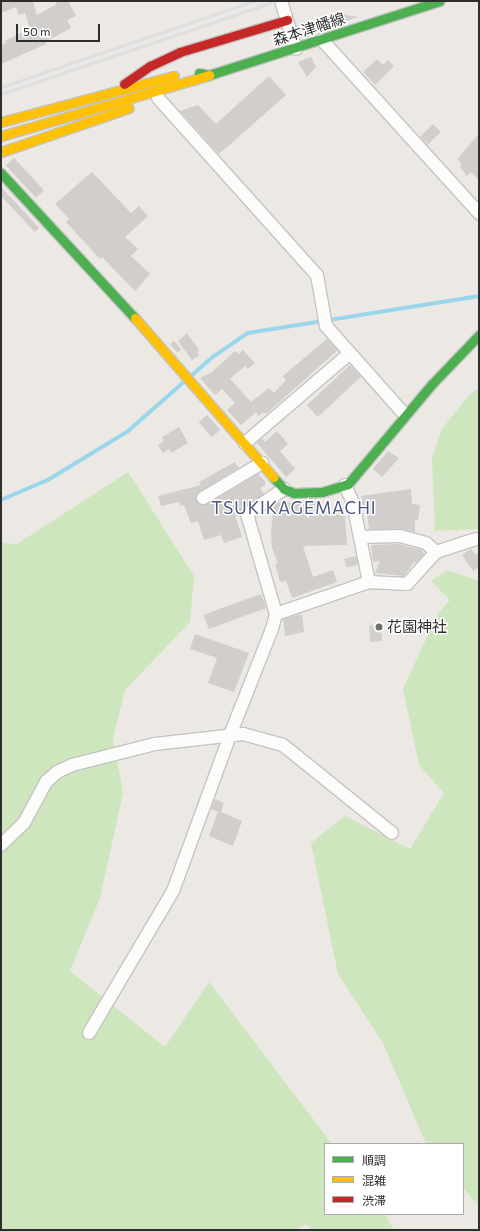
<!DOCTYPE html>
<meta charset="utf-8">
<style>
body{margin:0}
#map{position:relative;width:480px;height:1231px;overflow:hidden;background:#ece8e4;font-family:Commissioner,"Noto Sans JP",sans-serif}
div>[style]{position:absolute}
.green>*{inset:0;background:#cee6be}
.stream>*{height:3.5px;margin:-1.75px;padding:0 1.75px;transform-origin:1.75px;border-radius:1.75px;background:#99d6ec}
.building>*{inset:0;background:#d1cecb;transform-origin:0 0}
.roads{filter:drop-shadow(1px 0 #c5c4c5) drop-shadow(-1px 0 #c5c4c5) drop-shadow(0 1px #c5c4c5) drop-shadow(0 -1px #c5c4c5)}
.street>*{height:12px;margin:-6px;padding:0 6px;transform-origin:6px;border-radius:6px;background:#fcfcfb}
.fast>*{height:9px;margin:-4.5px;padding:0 4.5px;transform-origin:4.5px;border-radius:4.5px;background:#4caf50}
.slow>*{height:9px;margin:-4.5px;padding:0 4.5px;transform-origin:4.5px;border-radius:4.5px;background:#ffc107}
.jam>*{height:9px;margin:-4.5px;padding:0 4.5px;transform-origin:4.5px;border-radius:4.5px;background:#c62828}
.rail>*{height:3px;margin:-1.5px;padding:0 1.5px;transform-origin:1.5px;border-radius:1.5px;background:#dfdfe1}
.dots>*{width:11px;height:11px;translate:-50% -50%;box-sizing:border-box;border:2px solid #fff;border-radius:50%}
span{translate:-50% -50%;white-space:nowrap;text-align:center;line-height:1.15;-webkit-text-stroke:3px #fff;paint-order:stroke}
.street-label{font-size:15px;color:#2e2e2e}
.poi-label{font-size:15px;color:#2e2e2e}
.left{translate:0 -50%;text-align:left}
.quarter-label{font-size:17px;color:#4d5680;letter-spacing:1px}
.frame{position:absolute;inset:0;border:2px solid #2e2e2e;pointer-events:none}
.legend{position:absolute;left:324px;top:1143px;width:140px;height:72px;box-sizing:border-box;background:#fff;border:1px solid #ababab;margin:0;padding:5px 7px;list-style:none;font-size:12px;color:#2e2e2e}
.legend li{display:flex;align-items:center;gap:8px;height:20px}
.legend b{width:20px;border:1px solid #ababab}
.scale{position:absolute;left:16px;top:24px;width:84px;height:18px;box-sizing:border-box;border:2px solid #2e2e2e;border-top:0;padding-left:5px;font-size:12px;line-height:14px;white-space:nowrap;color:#2e2e2e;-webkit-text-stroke:3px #fff;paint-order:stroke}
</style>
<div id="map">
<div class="green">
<div style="clip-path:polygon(479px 388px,479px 529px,435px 531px,432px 457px,442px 429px,468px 396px)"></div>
<div style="clip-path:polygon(128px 472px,194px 576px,190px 622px,125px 690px,113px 738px,123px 793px,100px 898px,70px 971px,165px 1047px,209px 982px,332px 1144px,325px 1144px,325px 1214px,385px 1214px,394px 1230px,312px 1230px,306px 1224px,296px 1230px,1px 1230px,1px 543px,17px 544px)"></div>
<div style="clip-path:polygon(447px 570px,479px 581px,479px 1206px,463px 1188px,463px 1144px,426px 1144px,383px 1043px,338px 974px,311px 843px,345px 816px,410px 849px,444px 793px,419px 765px,403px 689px,437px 615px,450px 600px,431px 581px)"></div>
</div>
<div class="stream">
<div style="left:191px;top:376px;width:29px;rotate:-41deg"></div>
<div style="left:213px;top:357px;width:42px;rotate:-34.4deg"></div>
<div style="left:248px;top:333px;width:234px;rotate:-9.1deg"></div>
<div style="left:1px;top:500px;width:51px;rotate:-23.1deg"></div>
<div style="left:48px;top:480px;width:92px;rotate:-31.3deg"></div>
<div style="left:127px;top:432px;width:77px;rotate:-41.3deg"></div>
</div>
<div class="building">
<div style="clip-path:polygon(1px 1px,33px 1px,37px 15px,57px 4px,55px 1px,68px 1px,76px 16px,67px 20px,71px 28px,45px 42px,46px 44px,1px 64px,1px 46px,6px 43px,5px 41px,30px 28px,25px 13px,19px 15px,16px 7px,1px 13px)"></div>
<div style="clip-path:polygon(333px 13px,359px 17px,335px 24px)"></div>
<div style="clip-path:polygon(311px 57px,316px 67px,307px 77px,298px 62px)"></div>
<div style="clip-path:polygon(377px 59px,383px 65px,388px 60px,394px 66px,375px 85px,363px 72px)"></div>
<div style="clip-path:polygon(269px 76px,286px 95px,219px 154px,180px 111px,198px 105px,216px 124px)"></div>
<div style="left:433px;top:124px;width:11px;height:18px;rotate:45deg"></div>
<div style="clip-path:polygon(479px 134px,479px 180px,471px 172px,467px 176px,460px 167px,462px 165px,457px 159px)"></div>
<div style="left:14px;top:158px;width:44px;height:11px;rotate:47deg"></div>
<div style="clip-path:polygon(92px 172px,131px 213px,139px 206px,148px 216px,125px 237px,138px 249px,131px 256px,150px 274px,135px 291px,102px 257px,100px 259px,66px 222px,69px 219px,55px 204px)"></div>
<div style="left:1px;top:187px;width:56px;height:6px;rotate:47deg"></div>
<div style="clip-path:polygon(187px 333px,199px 350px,197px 352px,199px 355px,192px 360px,178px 341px)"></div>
<div style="clip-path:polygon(327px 339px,338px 350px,266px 414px,263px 412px,259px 416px,256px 412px,241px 425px,227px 410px,235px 403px,222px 389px,215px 395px,200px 378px,212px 372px,235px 351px,239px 354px,243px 350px,255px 363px,248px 369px,245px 366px,230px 379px,251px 402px,269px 388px,274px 393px,286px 380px,283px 376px)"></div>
<div style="left:174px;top:341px;width:11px;height:5px;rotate:49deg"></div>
<div style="left:350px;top:365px;width:16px;height:59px;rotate:47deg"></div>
<div style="left:207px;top:415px;width:20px;height:11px;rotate:49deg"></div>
<div style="clip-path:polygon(179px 427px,188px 443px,171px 453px,169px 449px,163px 453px,158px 445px,164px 441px,162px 437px)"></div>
<div style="clip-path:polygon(277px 431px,288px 444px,280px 451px,295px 469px,286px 477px,257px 443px,262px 438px,265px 442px)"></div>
<div style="clip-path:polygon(388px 451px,399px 458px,382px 477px,373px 469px)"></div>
<div style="clip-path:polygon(235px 462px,238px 468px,199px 492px,196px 498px,199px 504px,206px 505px,258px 474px,265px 481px,265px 485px,260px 488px,264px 494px,235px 515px,242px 537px,224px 543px,221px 535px,204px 540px,198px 521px,191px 523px,184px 505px,180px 506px,179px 502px,161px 506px,158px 496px,201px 485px,199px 482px)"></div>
<div style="clip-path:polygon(411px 489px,412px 504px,420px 505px,418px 520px,415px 520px,415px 532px,400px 529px,369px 529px,366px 508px,363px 508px,361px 496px)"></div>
<div style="clip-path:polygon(278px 502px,306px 504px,305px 502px,317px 502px,317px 514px,345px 515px,347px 545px,303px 546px,313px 577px,333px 570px,337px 582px,292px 598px,286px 581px,280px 582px,275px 564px,278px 563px,272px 548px,271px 532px,274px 505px)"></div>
<div style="clip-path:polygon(399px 544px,422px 550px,424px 554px,416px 563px,414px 562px,404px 576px,375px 573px,380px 561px,373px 562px,371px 545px)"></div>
<div style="clip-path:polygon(471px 549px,476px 555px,479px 552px,479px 567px,473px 571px,462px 555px)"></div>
<div style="left:356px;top:556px;width:9px;height:12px;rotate:77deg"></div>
<div style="left:261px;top:594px;width:15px;height:61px;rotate:70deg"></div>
<div style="clip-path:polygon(302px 614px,304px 632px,285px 636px,283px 619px)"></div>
<div style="left:381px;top:625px;width:16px;height:12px;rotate:86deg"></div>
<div style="clip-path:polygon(195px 634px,249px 653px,234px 692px,208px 683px,217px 658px,190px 649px)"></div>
<div style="clip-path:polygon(215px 799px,224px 803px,221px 812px,242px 821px,233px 846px,209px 836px,218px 811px,211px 809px)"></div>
</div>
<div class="roads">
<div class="street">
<div style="left:281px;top:1px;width:50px;rotate:72.6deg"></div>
<div style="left:322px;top:40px;width:234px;rotate:47.8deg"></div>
<div style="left:158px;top:98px;width:238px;rotate:48.1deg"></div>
<div style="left:317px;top:275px;width:52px;rotate:80deg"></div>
<div style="left:326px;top:326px;width:119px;rotate:48.4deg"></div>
<div style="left:245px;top:443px;width:137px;rotate:-40.6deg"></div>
<div style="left:345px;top:485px;width:20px;rotate:66deg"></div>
<div style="left:353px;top:503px;width:81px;rotate:78.6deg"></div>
<div style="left:369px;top:582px;width:38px;rotate:3deg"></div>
<div style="left:407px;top:584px;width:43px;rotate:-47.8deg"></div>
<div style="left:203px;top:498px;width:69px;rotate:-30.7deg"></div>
<div style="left:360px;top:537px;width:40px;rotate:-1.4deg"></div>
<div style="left:400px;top:536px;width:27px;rotate:15deg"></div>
<div style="left:426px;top:543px;width:13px;rotate:42deg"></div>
<div style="left:436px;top:552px;width:42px;rotate:-18deg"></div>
<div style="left:276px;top:614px;width:98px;rotate:-19deg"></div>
<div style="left:1px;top:845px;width:32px;rotate:-44deg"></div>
<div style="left:24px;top:823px;width:47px;rotate:-61.8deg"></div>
<div style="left:46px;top:782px;width:15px;rotate:-42deg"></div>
<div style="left:57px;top:772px;width:17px;rotate:-25deg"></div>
<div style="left:72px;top:765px;width:86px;rotate:-14.2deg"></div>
<div style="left:155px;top:744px;width:89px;rotate:-6.5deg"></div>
<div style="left:243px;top:734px;width:41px;rotate:15.4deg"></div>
<div style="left:283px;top:745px;width:140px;rotate:38.9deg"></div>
<div style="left:89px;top:1033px;width:165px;rotate:-59.4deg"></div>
<div style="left:173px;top:891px;width:166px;rotate:-69.9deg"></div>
<div style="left:230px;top:735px;width:114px;rotate:-68.4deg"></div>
<div style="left:272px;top:629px;width:16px;rotate:-75deg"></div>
<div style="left:276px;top:614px;width:104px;rotate:-106.2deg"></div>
<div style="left:247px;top:514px;width:45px;rotate:-34deg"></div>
</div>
<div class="fast">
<div style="left:199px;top:73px;width:10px;rotate:11deg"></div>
<div style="left:209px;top:75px;width:242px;rotate:-17.8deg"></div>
<div style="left:1px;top:173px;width:197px;rotate:47.3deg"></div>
<div style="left:273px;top:477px;width:16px;rotate:47deg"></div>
<div style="left:284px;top:489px;width:11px;rotate:22deg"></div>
<div style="left:294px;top:493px;width:28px;rotate:-2deg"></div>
<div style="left:322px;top:492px;width:27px;rotate:-17deg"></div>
<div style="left:348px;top:484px;width:131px;rotate:-50deg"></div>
<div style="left:432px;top:384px;width:68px;rotate:-46.2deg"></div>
</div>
<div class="slow">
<div style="left:1px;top:122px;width:179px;rotate:-14.9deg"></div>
<div style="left:1px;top:136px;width:217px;rotate:-16.3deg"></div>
<div style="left:1px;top:152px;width:135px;rotate:-19deg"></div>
<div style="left:135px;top:318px;width:211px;rotate:49deg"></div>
</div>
<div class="jam">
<div style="left:124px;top:84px;width:32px;rotate:-35deg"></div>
<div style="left:150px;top:66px;width:33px;rotate:-25deg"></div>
<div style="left:180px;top:52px;width:112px;rotate:-16.7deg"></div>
</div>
</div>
<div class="rail">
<div style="left:1px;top:87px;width:267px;rotate:-18.8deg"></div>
<div style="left:1px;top:94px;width:290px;rotate:-18.7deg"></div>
</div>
<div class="dots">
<div style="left:379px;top:627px;background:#706f6e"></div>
</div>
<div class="street-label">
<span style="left:309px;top:29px;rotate:-18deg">森本津幡線</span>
</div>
<div class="poi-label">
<span class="left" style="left:387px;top:627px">花園神社</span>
</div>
<div class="quarter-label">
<span style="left:294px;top:508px">TSUKIKAGEMACHI</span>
</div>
<div class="frame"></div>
<ul class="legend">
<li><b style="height:5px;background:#4caf50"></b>順調</li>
<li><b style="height:5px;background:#ffc107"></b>混雑</li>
<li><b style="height:5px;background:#c62828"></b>渋滞</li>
</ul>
<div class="scale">50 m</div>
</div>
